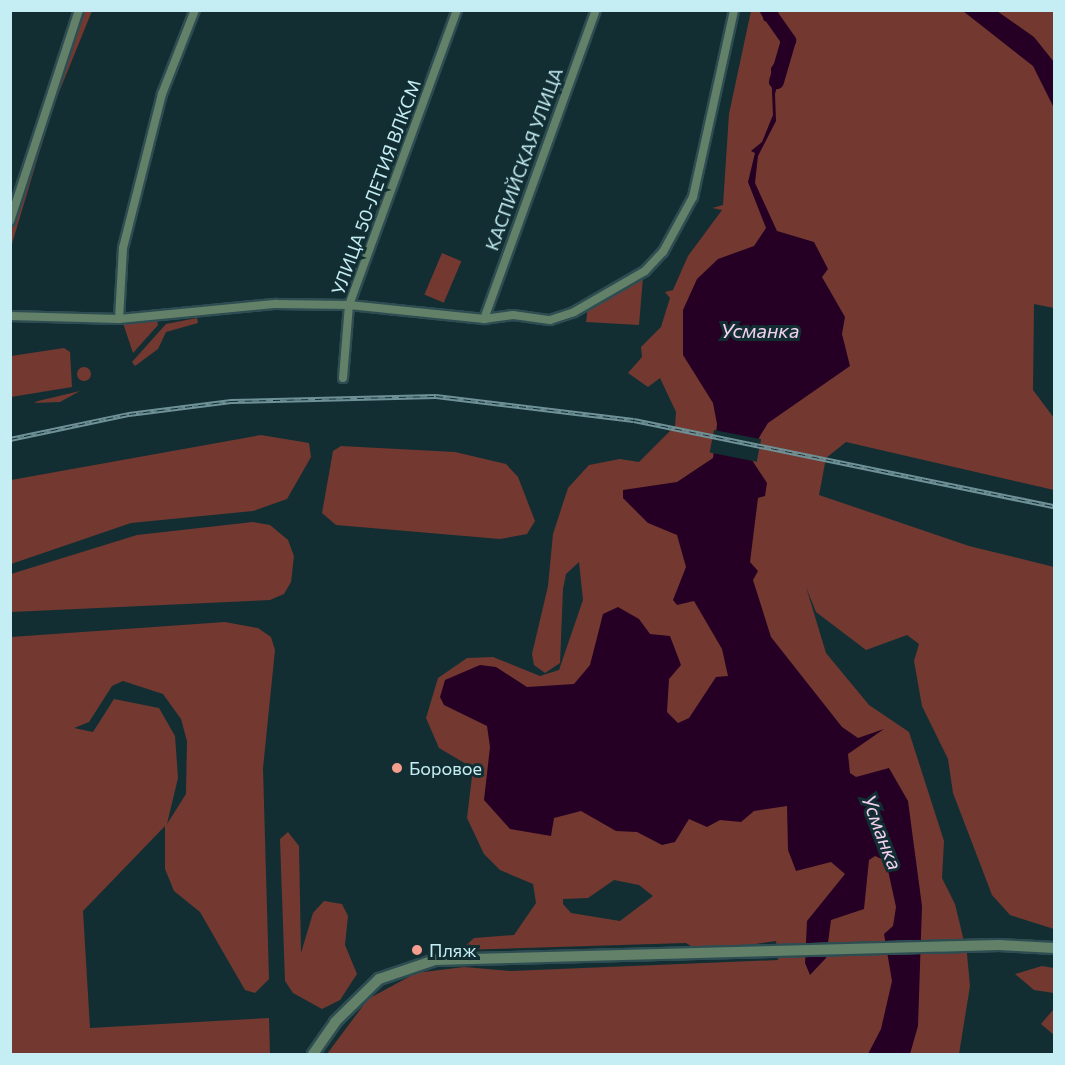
<!DOCTYPE html>
<meta charset="utf-8">
<style>
body{margin:0}
#map{position:relative;width:1065px;height:1065px;overflow:hidden;background:#122e33;font-family:Commissioner,sans-serif}
div>[style]{position:absolute}
.green>*{inset:0;background:#733930;transform-origin:0 0}
.round{border-radius:50%}
.water>*{inset:0;background:#250024}
.pier>*{inset:0;background:#122e33;transform-origin:0 0}
.river>*{height:15px;margin:-7.5px;padding:0 7.5px;transform-origin:7.5px;border-radius:7.5px;background:#250024}
.roads{filter:drop-shadow(2px 0 #2e4d52) drop-shadow(-2px 0 #2e4d52) drop-shadow(0 2px #2e4d52) drop-shadow(0 -2px #2e4d52)}
.minor>*{height:8px;margin:-4px;padding:0 4px;transform-origin:4px;border-radius:4px;background:#638168}
.tertiary>*{height:10px;margin:-5px;padding:0 5px;transform-origin:5px;border-radius:5px;background:#638168}
.rail>*{height:4.5px;margin-top:-2.25px;transform-origin:0;background:repeating-linear-gradient(90deg,#122e33 0 7px,#6f9298 0 14px);box-sizing:border-box;border-block:2px solid #6f9298}
.dots>*{width:16px;height:16px;translate:-50% -50%;box-sizing:border-box;border:3px solid #122e33;border-radius:50%}
span{translate:-50% -50%;white-space:nowrap;text-align:center;line-height:1.15;-webkit-text-stroke:6px #122e33;paint-order:stroke}
.street-label{font-size:18px;color:#c4edf4}
.poi-label{font-size:18px;color:#c4edf4}
.left{translate:0 -50%;text-align:left}
.water-label{font-size:20px;color:#f5d1f1;font-style:italic}
.frame{position:absolute;inset:0;border:12px solid #c4edf4;pointer-events:none}
</style>
<div id="map">
<div class="green">
<div style="clip-path:polygon(80px 11px,92px 11px,53px 107px,11px 247px,11px 227px,35px 145px)"></div>
<div style="clip-path:polygon(evenodd,751px 11px,1054px 11px,1054px 308px,1034px 304px,1033px 390px,1054px 418px,1054px 490px,846px 442px,826px 458px,819px 495px,969px 546px,1054px 567px,1054px 929px,1010px 915px,992px 895px,953px 793px,948px 759px,922px 706px,914px 661px,919px 644px,907px 635px,866px 650px,816px 612px,806px 587px,826px 653px,869px 705px,909px 732px,944px 841px,942px 878px,955px 904px,967px 954px,970px 986px,959px 1054px,327px 1054px,368px 999px,416px 973px,464px 967px,511px 971px,778px 960px,776px 941px,701px 952px,686px 943px,461px 950px,474px 938px,514px 935px,536px 903px,533px 884px,500px 870px,484px 854px,467px 818px,473px 768px,439px 748px,426px 718px,438px 678px,467px 658px,493px 657px,540px 676px,559px 670px,583px 600px,579px 562px,566px 574px,563px 589px,560px 663px,545px 673px,534px 665px,532px 654px,548px 586px,553px 534px,568px 488px,589px 465px,620px 459px,639px 462px,675px 426px,676px 412px,660px 378px,648px 387px,628px 373px,642px 357px,641px 347px,661px 327px,670px 298px,665px 292px,673px 290px,688px 256px,722px 210px,712px 208px,723px 205px,729px 114px,751px 11px,614px 880px,639px 885px,653px 896px,620px 921px,571px 913px,563px 904px,563px 899px,588px 898px,614px 880px)"></div>
<div style="left:442px;top:253px;width:21px;height:45px;rotate:23deg"></div>
<div style="clip-path:polygon(643px 277px,639px 325px,586px 322px,588px 307px)"></div>
<div style="clip-path:polygon(197px 318px,198px 323px,166px 332px,158px 349px,135px 366px,132px 362px,166px 324px)"></div>
<div style="clip-path:polygon(157px 320px,158px 325px,133px 353px,123px 323px)"></div>
<div style="clip-path:polygon(64px 348px,70px 352px,72px 387px,11px 397px,11px 356px)"></div>
<div class="round" style="left:77px;top:367px;width:14px;height:14px"></div>
<div style="clip-path:polygon(80px 391px,60px 402px,34px 403px,38px 401px)"></div>
<div style="clip-path:polygon(261px 435px,309px 443px,311px 457px,287px 499px,253px 511px,131px 523px,11px 564px,11px 480px)"></div>
<div style="clip-path:polygon(341px 446px,455px 452px,506px 464px,518px 477px,535px 521px,527px 534px,500px 539px,336px 525px,322px 513px,333px 451px)"></div>
<div style="clip-path:polygon(253px 522px,270px 525px,288px 540px,294px 556px,291px 582px,284px 594px,270px 600px,11px 612px,11px 574px,137px 535px)"></div>
<div style="clip-path:polygon(evenodd,225px 622px,258px 628px,271px 637px,275px 650px,263px 768px,269px 979px,255px 993px,245px 990px,200px 912px,174px 891px,165px 869px,165px 826px,83px 911px,90px 1028px,269px 1018px,270px 1054px,11px 1054px,11px 637px,225px 622px,123px 681px,163px 694px,181px 719px,187px 741px,186px 794px,167px 824px,178px 778px,175px 736px,159px 708px,114px 699px,93px 732px,74px 728px,89px 722px,112px 686px,123px 681px)"></div>
<div style="clip-path:polygon(288px 832px,299px 846px,301px 953px,313px 913px,324px 901px,342px 904px,348px 916px,345px 945px,357px 974px,340px 1000px,322px 1009px,293px 993px,285px 981px,280px 839px)"></div>
<div style="clip-path:polygon(1042px 966px,1054px 968px,1054px 993px,1034px 990px,1015px 974px)"></div>
<div style="clip-path:polygon(1053px 1010px,1054px 1010px,1054px 1035px,1041px 1024px)"></div>
</div>
<div class="water">
<div style="clip-path:polygon(761px 11px,774px 11px,789px 39px,775px 94px,776px 121px,758px 156px,755px 183px,777px 231px,814px 242px,828px 269px,822px 277px,845px 317px,842px 334px,850px 366px,768px 423px,760px 436px,750px 457px,767px 483px,765px 496px,758px 498px,750px 562px,758px 571px,753px 580px,771px 637px,842px 727px,858px 738px,884px 729px,848px 754px,850px 773px,856px 777px,889px 768px,908px 801px,922px 906px,918px 1026px,910px 1054px,868px 1054px,881px 1029px,892px 981px,884px 934px,893px 926px,896px 907px,886px 861px,875px 856px,869px 860px,864px 909px,831px 920px,826px 958px,810px 975px,805px 963px,807px 921px,845px 874px,831px 862px,796px 871px,788px 850px,787px 806px,754px 811px,741px 822px,720px 820px,707px 827px,689px 819px,675px 842px,662px 845px,637px 832px,616px 831px,581px 811px,554px 818px,551px 836px,510px 829px,484px 800px,490px 747px,487px 726px,444px 705px,440px 697px,445px 680px,480px 665px,496px 667px,527px 687px,574px 684px,590px 665px,603px 614px,618px 607px,639px 619px,650px 634px,670px 636px,681px 665px,669px 679px,667px 712px,678px 723px,689px 718px,716px 677px,728px 676px,722px 649px,694px 601px,677px 605px,673px 600px,686px 567px,677px 535px,648px 523px,623px 498px,623px 490px,677px 482px,713px 458px,717px 424px,713px 403px,683px 355px,683px 310px,697px 279px,718px 259px,754px 246px,766px 228px,748px 182px,755px 153px,751px 151px,762px 142px,773px 115px,771px 68px,784px 50px,775px 23px,764px 21px)"></div>
<div style="clip-path:polygon(963px 11px,997px 11px,1034px 37px,1054px 62px,1054px 108px,1033px 66px)"></div>
</div>
<div class="pier">
<div style="left:714px;top:430px;width:48px;height:23px;rotate:11deg"></div>
</div>
<div class="river">
<div style="left:767px;top:10px;width:37px;rotate:55deg"></div>
<div style="left:788px;top:40px;width:43px;rotate:106.3deg"></div>
</div>
<div class="roads">
<div class="minor">
<div style="left:10px;top:221px;width:222px;rotate:-71.9deg"></div>
<div style="left:10px;top:316px;width:109px;rotate:1.6deg"></div>
<div style="left:119px;top:319px;width:158px;rotate:-5.5deg"></div>
<div style="left:276px;top:304px;width:73px;rotate:0.8deg"></div>
<div style="left:349px;top:305px;width:136px;rotate:5.9deg"></div>
<div style="left:484px;top:319px;width:29px;rotate:-8deg"></div>
<div style="left:513px;top:315px;width:37px;rotate:8deg"></div>
<div style="left:550px;top:320px;width:25px;rotate:-18deg"></div>
<div style="left:574px;top:312px;width:82px;rotate:-30deg"></div>
<div style="left:645px;top:271px;width:26px;rotate:-47deg"></div>
<div style="left:663px;top:252px;width:63px;rotate:-61.4deg"></div>
<div style="left:693px;top:197px;width:191px;rotate:-77.6deg"></div>
<div style="left:119px;top:319px;width:71px;rotate:-86.8deg"></div>
<div style="left:123px;top:248px;width:159px;rotate:-75.8deg"></div>
<div style="left:162px;top:94px;width:90px;rotate:-68.6deg"></div>
<div style="left:484px;top:319px;width:329px;rotate:-70.1deg"></div>
<div style="left:343px;top:378px;width:73px;rotate:-85.3deg"></div>
<div style="left:349px;top:305px;width:314px;rotate:-69.9deg"></div>
</div>
<div class="tertiary">
<div style="left:313px;top:1054px;width:39px;rotate:-55deg"></div>
<div style="left:335px;top:1022px;width:62px;rotate:-44.3deg"></div>
<div style="left:379px;top:979px;width:59px;rotate:-18.7deg"></div>
<div style="left:435px;top:960px;width:564px;rotate:-1.52deg"></div>
<div style="left:999px;top:945px;width:55px;rotate:3.1deg"></div>
</div>
</div>
<div class="rail">
<div style="left:10px;top:439px;width:122px;rotate:-11.9deg"></div>
<div style="left:129px;top:414px;width:103px;rotate:-7.3deg"></div>
<div style="left:231px;top:401px;width:205px;rotate:-1.4deg"></div>
<div style="left:436px;top:396px;width:199px;rotate:6.9deg"></div>
<div style="left:634px;top:420px;width:429px;rotate:11.6deg"></div>
</div>
<div class="dots">
<div style="left:397px;top:768px;background:#f59d8e"></div>
<div style="left:417px;top:950px;background:#f59d8e"></div>
</div>
<div class="street-label">
<span style="left:524px;top:159px;rotate:-70deg">КАСПИЙСКАЯ УЛИЦА</span>
<span style="left:376px;top:187px;rotate:-70deg">УЛИЦА 50-ЛЕТИЯ ВЛКСМ</span>
</div>
<div class="poi-label">
<span class="left" style="left:409px;top:768px">Боровое</span>
<span class="left" style="left:429px;top:950px">Пляж</span>
</div>
<div class="water-label">
<span style="left:760px;top:330px">Усманка</span>
<span style="left:882px;top:832px;rotate:69deg">Усманка</span>
</div>
<div class="frame"></div>
</div>
